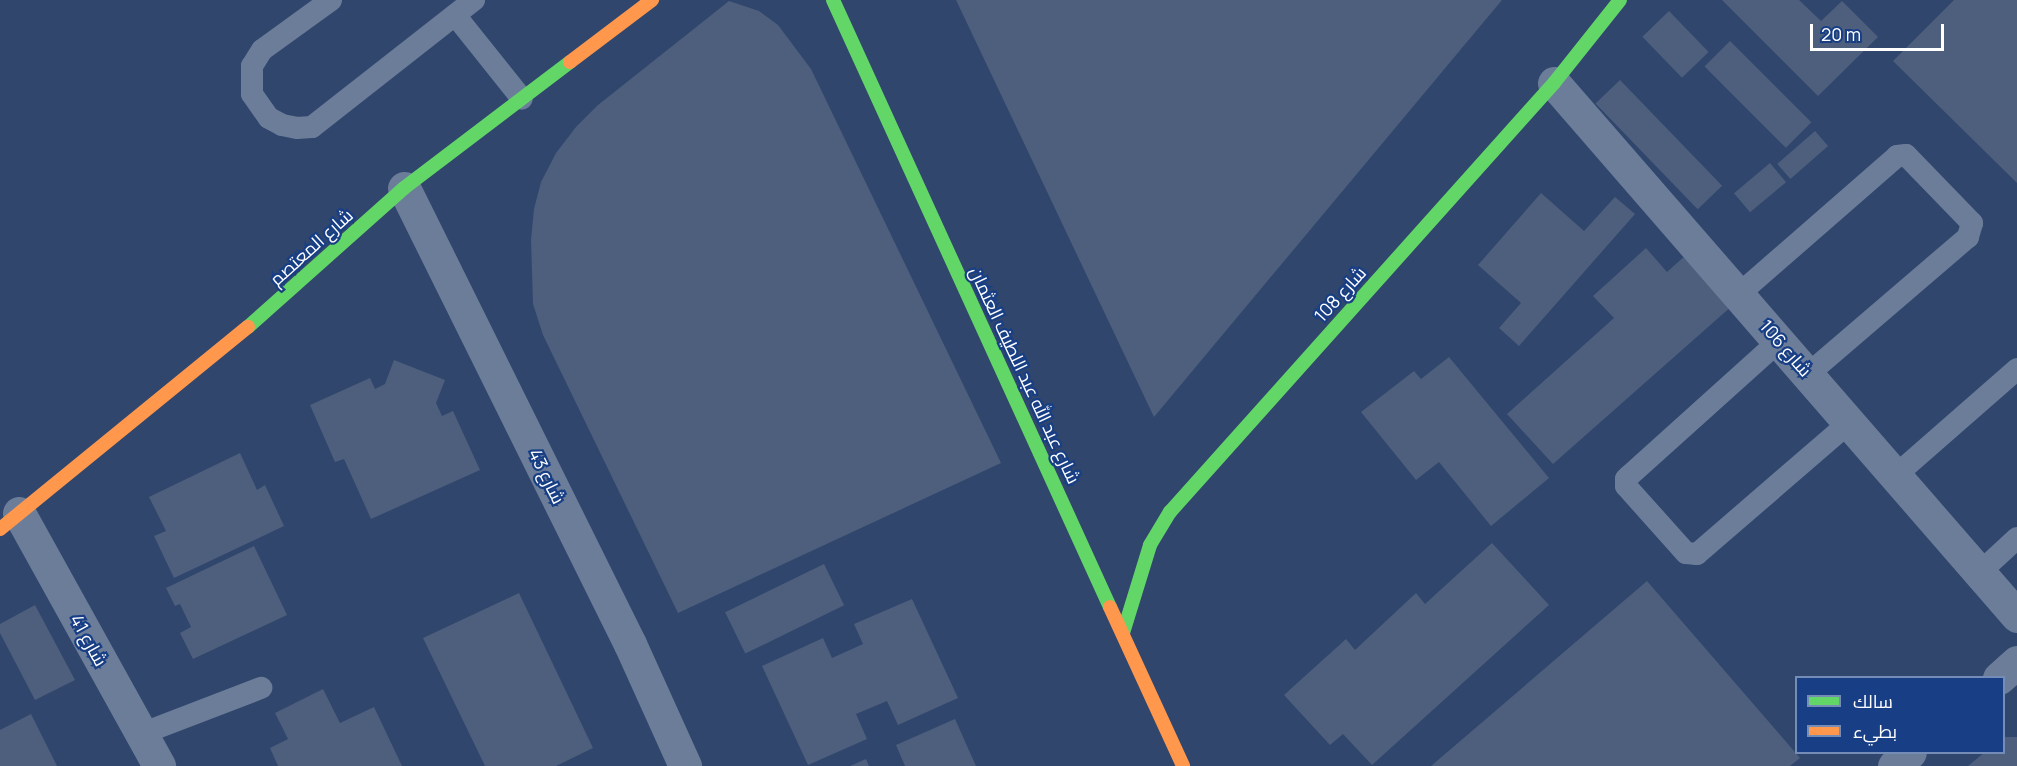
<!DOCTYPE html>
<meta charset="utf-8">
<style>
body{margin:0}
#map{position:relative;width:2017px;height:766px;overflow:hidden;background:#30466c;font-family:Manrope,Cairo,sans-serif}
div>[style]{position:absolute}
.building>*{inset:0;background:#4d5f7d;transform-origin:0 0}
.lane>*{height:22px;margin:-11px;padding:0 11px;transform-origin:11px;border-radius:11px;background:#6c7d9a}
.street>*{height:33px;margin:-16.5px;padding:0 16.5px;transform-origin:16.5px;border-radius:16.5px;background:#6c7d9a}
.fast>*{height:14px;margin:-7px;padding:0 7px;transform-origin:7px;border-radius:7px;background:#63d668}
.slow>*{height:14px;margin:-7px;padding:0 7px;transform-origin:7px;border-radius:7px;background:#ff974d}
span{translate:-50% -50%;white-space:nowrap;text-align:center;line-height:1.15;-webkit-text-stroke:4.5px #183f85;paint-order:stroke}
.street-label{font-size:18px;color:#fff}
.legend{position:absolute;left:1795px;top:676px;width:210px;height:78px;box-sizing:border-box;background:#183f85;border:2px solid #748cb6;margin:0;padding:8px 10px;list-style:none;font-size:18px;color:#fff}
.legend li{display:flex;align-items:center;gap:12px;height:30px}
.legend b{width:30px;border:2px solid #748cb6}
.scale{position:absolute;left:1810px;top:24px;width:134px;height:27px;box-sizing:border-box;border:3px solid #fff;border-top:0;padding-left:8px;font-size:18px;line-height:21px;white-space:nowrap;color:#fff;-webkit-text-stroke:4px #183f85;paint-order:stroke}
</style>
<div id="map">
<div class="building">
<div style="clip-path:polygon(956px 0,1502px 0,1154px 417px)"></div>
<div style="clip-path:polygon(1722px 0,1799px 0,1821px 21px,1842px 1px,1878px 37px,1818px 96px)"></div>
<div style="clip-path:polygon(1954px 0,2017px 0,2017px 183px,1893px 61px)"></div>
<div style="clip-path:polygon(729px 1px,759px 11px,778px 25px,811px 69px,1001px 463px,678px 613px,543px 335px,533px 304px,531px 240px,534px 209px,541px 182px,556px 153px,576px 127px,598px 105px)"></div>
<div style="left:1669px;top:11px;width:57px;height:37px;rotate:46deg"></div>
<div style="left:1730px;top:41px;width:115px;height:36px;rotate:45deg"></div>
<div style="left:1620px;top:80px;width:147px;height:34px;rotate:46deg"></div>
<div style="left:1815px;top:131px;width:20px;height:50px;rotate:49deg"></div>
<div style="left:1770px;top:163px;width:25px;height:47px;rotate:50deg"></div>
<div style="clip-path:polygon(1541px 193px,1584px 231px,1615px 197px,1635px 214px,1519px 346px,1499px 328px,1521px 303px,1478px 265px)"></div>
<div style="clip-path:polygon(1646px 248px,1667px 272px,1687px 254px,1733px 305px,1553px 464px,1507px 414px,1614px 318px,1593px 296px)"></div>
<div style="clip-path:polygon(1449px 357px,1549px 478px,1491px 526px,1439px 462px,1416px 480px,1361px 412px,1414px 371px,1421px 379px)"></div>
<div style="clip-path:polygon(394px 360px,445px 380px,436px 403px,442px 416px,453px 411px,480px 470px,371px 519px,344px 459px,335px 462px,310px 405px,370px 378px,375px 389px,385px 384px)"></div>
<div style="clip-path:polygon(240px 453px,257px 490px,265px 485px,284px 526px,174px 578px,154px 536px,166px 531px,149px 497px)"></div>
<div style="clip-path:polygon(1492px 543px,1549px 605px,1372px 765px,1343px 734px,1330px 745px,1284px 695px,1346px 639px,1355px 650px,1416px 593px,1425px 604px)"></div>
<div style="clip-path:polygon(254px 546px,287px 615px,193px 659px,180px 633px,191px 627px,180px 604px,175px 606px,166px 588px)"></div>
<div style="left:824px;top:564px;width:46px;height:110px;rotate:64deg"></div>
<div style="clip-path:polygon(1647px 581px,1800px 758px,1790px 766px,1431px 766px)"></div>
<div style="clip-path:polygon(519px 593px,593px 748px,556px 766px,485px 766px,423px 638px)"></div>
<div style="clip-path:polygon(912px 599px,958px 698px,898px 725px,887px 701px,856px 714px,867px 739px,808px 765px,762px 666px,823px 638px,832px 658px,863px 644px,854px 624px)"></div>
<div style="clip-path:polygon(35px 605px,75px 680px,35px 700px,0 633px,0 624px)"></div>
<div style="clip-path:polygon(323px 689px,340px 723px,374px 707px,402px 766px,278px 766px,270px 748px,288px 739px,275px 713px)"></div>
<div style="clip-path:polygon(31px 714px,57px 766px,0 766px,0 730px)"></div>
<div style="clip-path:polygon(955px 719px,976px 766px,905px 766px,896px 745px)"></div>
<div style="clip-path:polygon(2004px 737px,2017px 737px,2017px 766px,1968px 766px,1985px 752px,2004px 752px)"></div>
<div style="clip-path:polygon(866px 759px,869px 766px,850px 766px)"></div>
</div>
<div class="lane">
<div style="left:331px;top:0;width:85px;rotate:144.1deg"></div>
<div style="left:262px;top:50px;width:19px;rotate:122deg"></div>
<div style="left:252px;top:66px;width:28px;rotate:90deg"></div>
<div style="left:252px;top:94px;width:29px;rotate:55deg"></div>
<div style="left:269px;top:118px;width:15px;rotate:28deg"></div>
<div style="left:282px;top:125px;width:15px;rotate:11deg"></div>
<div style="left:297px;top:128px;width:15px;rotate:-4deg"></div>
<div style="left:312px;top:127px;width:206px;rotate:-38.1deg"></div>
<div style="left:455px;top:15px;width:107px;rotate:51.4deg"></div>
<div style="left:1739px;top:294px;width:210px;rotate:-41.1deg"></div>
<div style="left:1897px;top:156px;width:9px;rotate:-6deg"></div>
<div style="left:1906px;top:155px;width:95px;rotate:45.9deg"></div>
<div style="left:1972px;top:223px;width:15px;rotate:106deg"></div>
<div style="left:1968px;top:237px;width:211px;rotate:139.4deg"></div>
<div style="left:1779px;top:341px;width:202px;rotate:138deg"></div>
<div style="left:1629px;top:476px;width:4px;rotate:135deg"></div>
<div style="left:1626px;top:479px;width:7px;rotate:90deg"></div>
<div style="left:1626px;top:486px;width:90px;rotate:48.2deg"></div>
<div style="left:1686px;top:553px;width:11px;rotate:5deg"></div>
<div style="left:1697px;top:554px;width:202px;rotate:-40.8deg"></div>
<div style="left:1896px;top:475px;width:161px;rotate:-41.2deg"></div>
<div style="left:1978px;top:574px;width:53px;rotate:-42.7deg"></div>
<div style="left:141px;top:734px;width:129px;rotate:-21deg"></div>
</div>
<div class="street">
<div style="left:1554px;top:83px;width:706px;rotate:49.02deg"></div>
<div style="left:404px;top:188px;width:509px;rotate:63.64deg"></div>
<div style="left:630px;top:644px;width:134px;rotate:65.7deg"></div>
<div style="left:19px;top:513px;width:289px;rotate:61deg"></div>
<div style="left:1999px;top:678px;width:24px;rotate:-42deg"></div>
<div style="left:1894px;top:766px;width:21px;rotate:-41deg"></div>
</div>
<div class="fast">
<div style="left:833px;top:0;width:667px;rotate:65.47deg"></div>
<div style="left:248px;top:327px;width:209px;rotate:-41.7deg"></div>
<div style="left:404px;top:188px;width:208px;rotate:-37.2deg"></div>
<div style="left:1123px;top:633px;width:92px;rotate:-72.9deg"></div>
<div style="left:1150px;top:545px;width:39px;rotate:-59deg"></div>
<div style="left:1170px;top:512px;width:576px;rotate:-48.17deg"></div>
<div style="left:1554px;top:83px;width:106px;rotate:-51.5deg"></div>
</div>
<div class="slow">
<div style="left:570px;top:62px;width:103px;rotate:-37.1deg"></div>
<div style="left:0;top:529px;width:320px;rotate:-39.2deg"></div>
<div style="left:1110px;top:607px;width:175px;rotate:65.3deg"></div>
</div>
<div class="street-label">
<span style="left:311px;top:247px;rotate:-42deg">شارع المعتصم</span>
<span style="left:1340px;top:294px;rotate:-48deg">شارع 108</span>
<span style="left:1786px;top:348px;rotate:49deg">شارع 106</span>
<span style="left:1025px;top:375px;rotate:65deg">شارع عبد الله عبد اللطيف العثمان</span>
<span style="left:547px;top:476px;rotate:64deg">شارع 43</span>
<span style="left:89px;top:640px;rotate:61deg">شارع 41</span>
</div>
<ul class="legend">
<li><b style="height:8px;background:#63d668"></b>سالك</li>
<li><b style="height:8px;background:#ff974d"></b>بطيء</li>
</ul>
<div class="scale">20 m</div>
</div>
